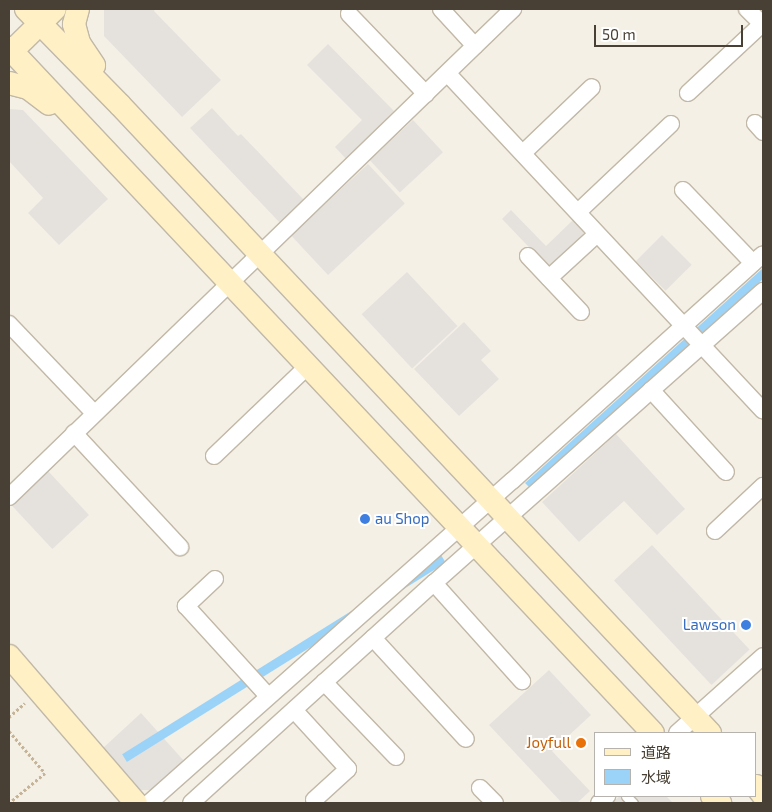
<!DOCTYPE html>
<meta charset="utf-8">
<style>
body{margin:0}
#map{position:relative;width:772px;height:812px;overflow:hidden;background:#f5f0e6;font-family:"Exo 2","Noto Sans JP",sans-serif}
div>[style]{position:absolute}
.parking>*{inset:0;background:#e5e2de;transform-origin:0 0}
.water>*{inset:0;background:#9bd3f8;transform-origin:0 0}
.path>*{height:3px;margin-top:-1.5px;transform-origin:0;background:repeating-linear-gradient(90deg,#c5b497 0 2.5px,transparent 0 5px)}
.roads{filter:drop-shadow(1px 0 #c1b8a7) drop-shadow(-1px 0 #c1b8a7) drop-shadow(0 1px #c1b8a7) drop-shadow(0 -1px #c1b8a7)}
.lane>*{height:9px;margin:-4.5px;padding:0 4.5px;transform-origin:4.5px;border-radius:4.5px;background:#fff}
.street>*{height:16px;margin:-8px;padding:0 8px;transform-origin:8px;border-radius:8px;background:#fff}
.secondary>*{height:22px;margin:-11px;padding:0 11px;transform-origin:11px;border-radius:11px;background:#fff1c5}
.dots>*{width:14px;height:14px;translate:-50% -50%;box-sizing:border-box;border:2px solid #fff;border-radius:50%}
span{translate:-50% -50%;white-space:nowrap;text-align:center;line-height:1.15;-webkit-text-stroke:4px #fff;paint-order:stroke}
.shop-label{font-size:15px;color:#366cbe}
.left{translate:0 -50%;text-align:left}
.right{translate:-100% -50%;text-align:right}
.food-label{font-size:15px;color:#c56008}
.frame{position:absolute;inset:0;border:10px solid #484034;pointer-events:none}
.legend{position:absolute;left:594px;top:732px;width:162px;height:65px;box-sizing:border-box;background:#fff;border:1px solid #b6b3ae;margin:0;padding:6px 9px;list-style:none;font-size:15px;color:#484034}
.legend li{display:flex;align-items:center;gap:10px;height:25px}
.legend b{width:25px;border:1px solid #b6b3ae}
.scale{position:absolute;left:594px;top:25px;width:149px;height:22px;box-sizing:border-box;border:2px solid #484034;border-top:0;padding-left:6px;font-size:15px;line-height:18px;white-space:nowrap;color:#484034;-webkit-text-stroke:4px #fff;paint-order:stroke}
</style>
<div id="map">
<div class="parking">
<div style="clip-path:polygon(104px 9px,155px 9px,154px 11px,221px 80px,182px 117px,104px 36px)"></div>
<div style="clip-path:polygon(328px 44px,394px 111px,346px 159px,335px 147px,362px 120px,307px 65px)"></div>
<div style="clip-path:polygon(212px 108px,238px 136px,241px 134px,304px 200px,280px 223px,190px 128px)"></div>
<div style="clip-path:polygon(9px 109px,23px 110px,108px 199px,59px 245px,28px 213px,43px 198px,9px 161px)"></div>
<div style="left:413px;top:120px;width:44px;height:59px;rotate:47deg"></div>
<div style="left:368px;top:164px;width:54px;height:105px;rotate:47deg"></div>
<div style="clip-path:polygon(511px 210px,546px 246px,574px 219px,583px 230px,584px 237px,552px 266px,546px 265px,502px 219px)"></div>
<div style="left:662px;top:235px;width:42px;height:37px;rotate:45deg"></div>
<div style="left:407px;top:272px;width:74px;height:62px;rotate:47deg"></div>
<div style="clip-path:polygon(464px 322px,491px 351px,481px 360px,499px 379px,459px 416px,414px 369px)"></div>
<div style="clip-path:polygon(616px 434px,685px 509px,657px 535px,624px 501px,579px 542px,542px 502px)"></div>
<div style="left:48px;top:471px;width:60px;height:50px;rotate:47deg"></div>
<div style="left:652px;top:545px;width:143px;height:52px;rotate:47deg"></div>
<div style="clip-path:polygon(549px 670px,591px 715px,552px 751px,590px 791px,577px 803px,562px 803px,489px 725px)"></div>
<div style="clip-path:polygon(141px 713px,185px 762px,154px 790px,141px 790px,103px 748px)"></div>
<div style="clip-path:polygon(620px 796px,666px 796px,673px 803px,612px 803px)"></div>
</div>
<div class="water">
<div style="clip-path:polygon(763px 268px,763px 279px,530px 488px,525px 483px)"></div>
<div style="left:441px;top:555px;width:9px;height:376px;rotate:58deg"></div>
</div>
<div class="path">
<div style="left:9px;top:717px;width:21px;rotate:-41deg"></div>
<div style="left:9px;top:731px;width:55px;rotate:49.4deg"></div>
<div style="left:45px;top:773px;width:47px;rotate:140.2deg"></div>
</div>
<div class="roads">
<div class="lane">
<div style="left:626px;top:796px;width:10px;rotate:45deg"></div>
</div>
<div class="street">
<div style="left:441px;top:9px;width:50px;rotate:47.4deg"></div>
<div style="left:747px;top:9px;width:23px;rotate:45deg"></div>
<div style="left:349px;top:14px;width:111px;rotate:46.1deg"></div>
<div style="left:448px;top:74px;width:461px;rotate:46.9deg"></div>
<div style="left:688px;top:93px;width:101px;rotate:-43deg"></div>
<div style="left:755px;top:123px;width:12px;rotate:48deg"></div>
<div style="left:523px;top:153px;width:95px;rotate:-43.7deg"></div>
<div style="left:683px;top:190px;width:101px;rotate:46.2deg"></div>
<div style="left:578px;top:212px;width:128px;rotate:-43.4deg"></div>
<div style="left:528px;top:256px;width:77px;rotate:46.6deg"></div>
<div style="left:549px;top:278px;width:65px;rotate:-42.5deg"></div>
<div style="left:9px;top:324px;width:123px;rotate:46.3deg"></div>
<div style="left:651px;top:390px;width:111px;rotate:47.6deg"></div>
<div style="left:74px;top:433px;width:156px;rotate:47.1deg"></div>
<div style="left:214px;top:456px;width:130px;rotate:-43.8deg"></div>
<div style="left:9px;top:497px;width:702px;rotate:-44.08deg"></div>
<div style="left:715px;top:531px;width:66px;rotate:-43.2deg"></div>
<div style="left:215px;top:579px;width:40px;rotate:137deg"></div>
<div style="left:186px;top:606px;width:122px;rotate:47.7deg"></div>
<div style="left:434px;top:583px;width:132px;rotate:48.1deg"></div>
<div style="left:373px;top:638px;width:137px;rotate:47.4deg"></div>
<div style="left:324px;top:682px;width:104px;rotate:46.2deg"></div>
<div style="left:294px;top:710px;width:80px;rotate:47.5deg"></div>
<div style="left:348px;top:769px;width:46px;rotate:137.6deg"></div>
<div style="left:677px;top:733px;width:115px;rotate:-41.8deg"></div>
<div style="left:480px;top:788px;width:21px;rotate:45deg"></div>
<div style="left:149px;top:803px;width:485px;rotate:-41.6deg"></div>
<div style="left:512px;top:481px;width:338px;rotate:-42.1deg"></div>
<div style="left:191px;top:803px;width:328px;rotate:-42.2deg"></div>
<div style="left:434px;top:583px;width:440px;rotate:-41.6deg"></div>
<div style="left:599px;top:803px;width:11px;rotate:-41deg"></div>
</div>
<div class="secondary">
<div style="left:26px;top:9px;width:134px;rotate:45.6deg"></div>
<div style="left:120px;top:105px;width:862px;rotate:46.79deg"></div>
<div style="left:78px;top:9px;width:16px;rotate:105deg"></div>
<div style="left:74px;top:24px;width:20px;rotate:75deg"></div>
<div style="left:79px;top:43px;width:27px;rotate:56deg"></div>
<div style="left:9px;top:48px;width:940px;rotate:46.77deg"></div>
<div style="left:9px;top:54px;width:64px;rotate:-44.4deg"></div>
<div style="left:9px;top:83px;width:20px;rotate:15deg"></div>
<div style="left:28px;top:88px;width:26px;rotate:37deg"></div>
<div style="left:9px;top:656px;width:194px;rotate:49.2deg"></div>
<div style="left:756px;top:786px;width:11px;rotate:52deg"></div>
<div style="left:712px;top:796px;width:11px;rotate:41deg"></div>
</div>
</div>
<div class="dots">
<div style="left:365px;top:519px;background:#3f7fe0"></div>
<div style="left:746px;top:625px;background:#3f7fe0"></div>
<div style="left:581px;top:743px;background:#e8710a"></div>
</div>
<div class="shop-label">
<span class="left" style="left:375px;top:519px">au Shop</span>
<span class="right" style="left:736px;top:625px">Lawson</span>
</div>
<div class="food-label">
<span class="right" style="left:571px;top:743px">Joyfull</span>
</div>
<div class="frame"></div>
<ul class="legend">
<li><b style="height:6px;background:#fff1c5"></b>道路</li>
<li><b style="height:14px;background:#9bd3f8"></b>水域</li>
</ul>
<div class="scale">50 m</div>
</div>
